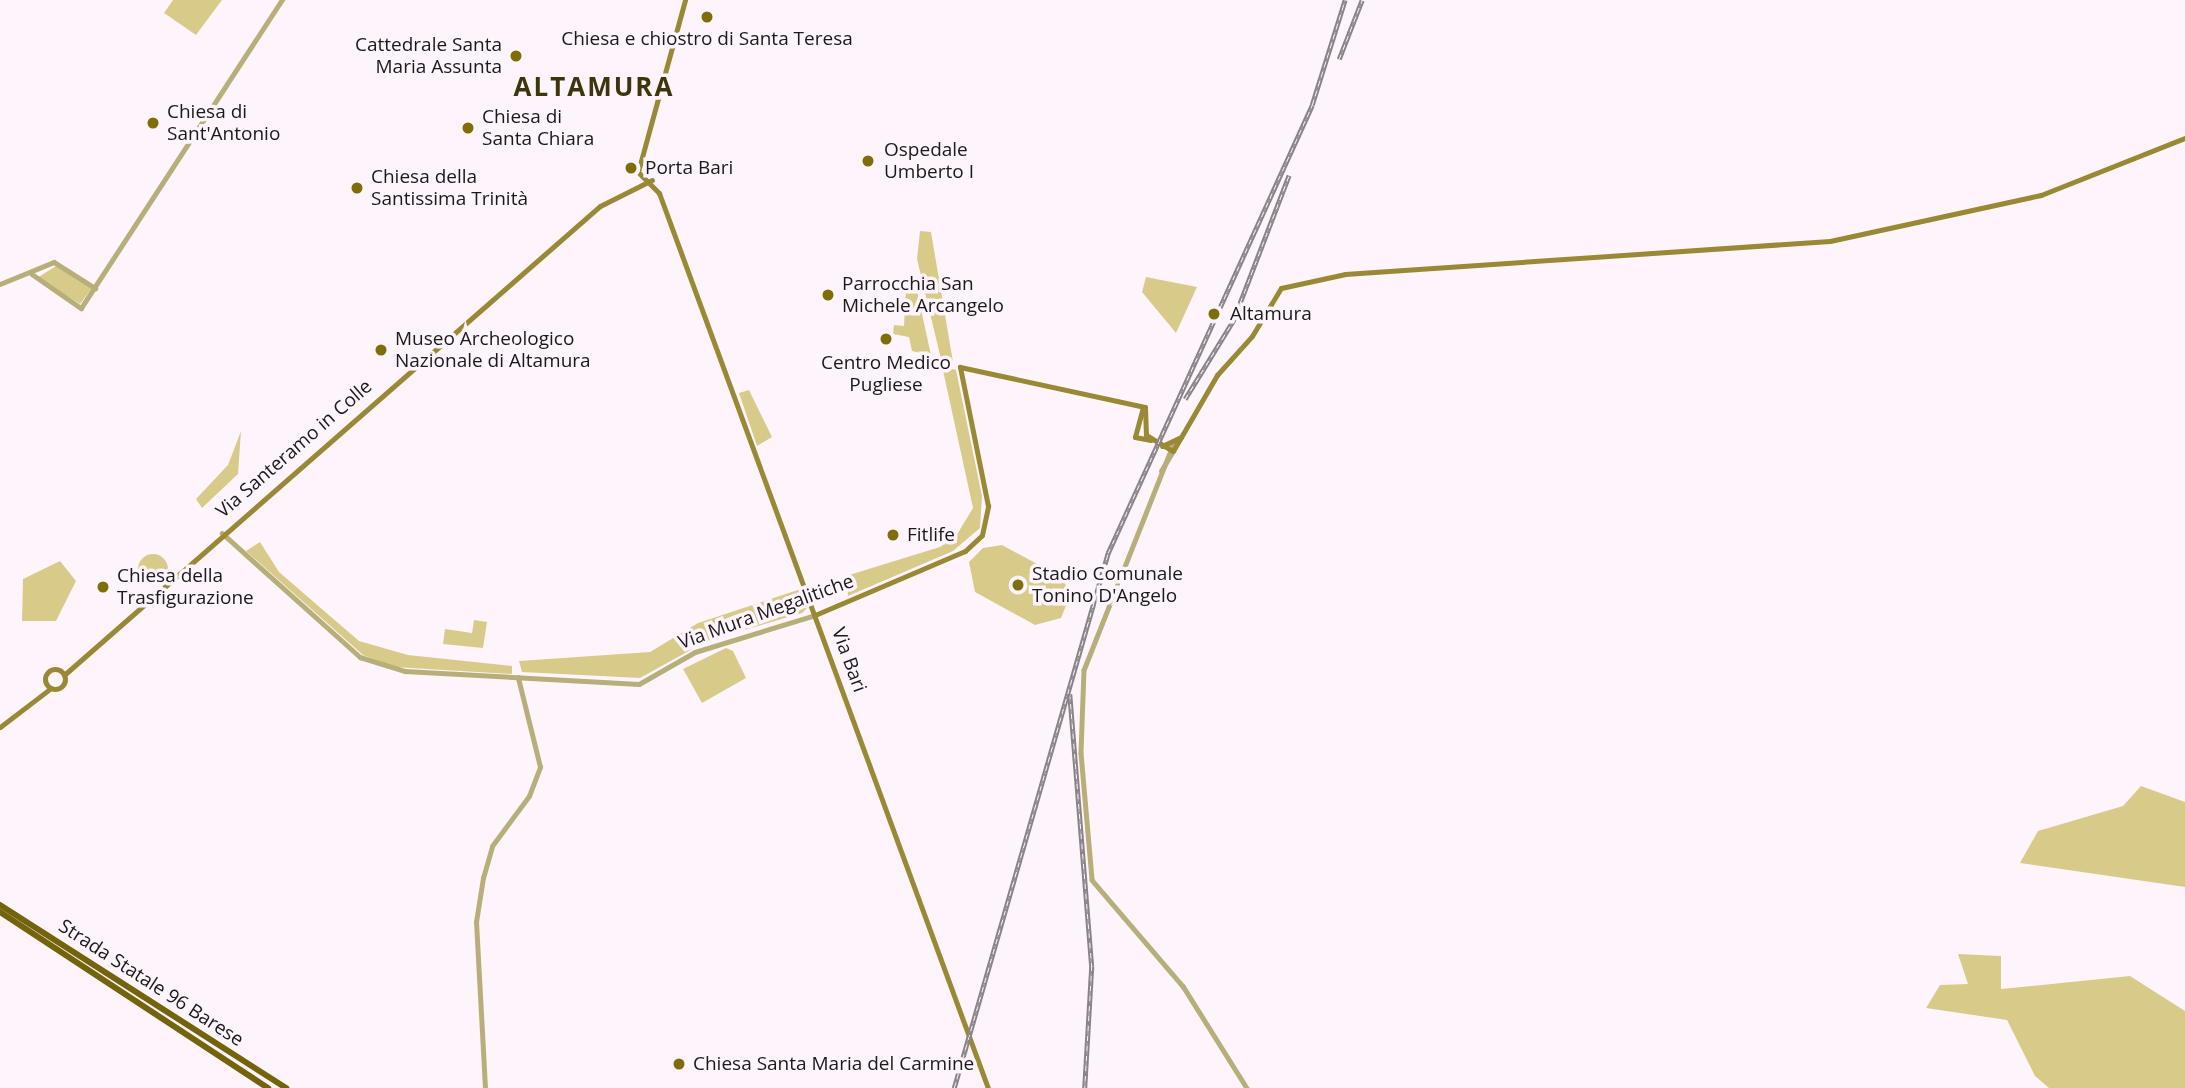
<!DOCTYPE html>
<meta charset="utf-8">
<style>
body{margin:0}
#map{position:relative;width:2185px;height:1088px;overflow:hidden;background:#fef5fc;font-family:"Open Sans",sans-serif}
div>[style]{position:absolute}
.green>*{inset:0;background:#d8cb8a}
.round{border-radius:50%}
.tertiary>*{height:4.5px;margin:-2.25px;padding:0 2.25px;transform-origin:2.25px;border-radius:2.25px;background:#b8ae7a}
.secondary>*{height:5px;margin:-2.5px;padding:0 2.5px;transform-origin:2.5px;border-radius:2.5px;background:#998934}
.secondary>.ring{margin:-2.5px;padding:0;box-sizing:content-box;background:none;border:5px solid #998934;border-radius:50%}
.trunk>*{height:6px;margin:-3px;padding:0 3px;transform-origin:3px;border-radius:3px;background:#73640b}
.rail>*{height:4.5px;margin-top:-2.25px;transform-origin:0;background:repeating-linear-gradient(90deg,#fef5fc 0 5px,#898388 0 10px);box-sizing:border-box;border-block:2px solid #898388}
.dots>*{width:19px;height:19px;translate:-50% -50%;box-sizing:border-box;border:4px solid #fef5fc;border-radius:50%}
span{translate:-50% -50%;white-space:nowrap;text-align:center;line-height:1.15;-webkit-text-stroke:7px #fef5fc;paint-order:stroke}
.poi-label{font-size:19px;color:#1c181b}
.right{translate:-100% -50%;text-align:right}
.left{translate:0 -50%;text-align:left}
.street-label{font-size:19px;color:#1c181b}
.district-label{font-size:26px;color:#3d350b;font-weight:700;letter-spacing:2px}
</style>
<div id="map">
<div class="green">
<div style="clip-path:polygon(173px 0,222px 0,196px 35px,164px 13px)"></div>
<div style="clip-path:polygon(920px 231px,931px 232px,953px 362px,941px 359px,917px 259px)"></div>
<div style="clip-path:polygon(56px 266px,92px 288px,80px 304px,37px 278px)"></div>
<div style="clip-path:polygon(1146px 277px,1197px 287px,1176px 333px,1142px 292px)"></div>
<div style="clip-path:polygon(906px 287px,917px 291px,931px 355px,912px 351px,909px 337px,893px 334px,894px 325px,904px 326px)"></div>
<div style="clip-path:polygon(942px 366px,956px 370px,982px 496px,980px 528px,953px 551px,848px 596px,846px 576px,940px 547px,956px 536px,973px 508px)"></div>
<div style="clip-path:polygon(749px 390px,772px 437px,757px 446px,739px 393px)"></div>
<div style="clip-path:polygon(241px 431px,238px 474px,202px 508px,196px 499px,228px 465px)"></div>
<div style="clip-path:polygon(260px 542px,279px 572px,359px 641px,408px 655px,512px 666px,512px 674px,394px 667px,363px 655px,246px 551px)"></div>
<div style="clip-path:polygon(1002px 545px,1063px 578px,1070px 596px,1061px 618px,1035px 625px,975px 592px,969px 562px,983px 548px)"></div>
<div class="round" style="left:138px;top:554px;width:30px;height:30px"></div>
<div style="clip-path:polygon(60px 561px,76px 581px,56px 621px,22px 621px,23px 579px)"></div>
<div style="clip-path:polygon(801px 589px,807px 608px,802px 613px,707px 641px,640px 678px,522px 672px,519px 661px,650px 652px,698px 623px)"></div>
<div style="clip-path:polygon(474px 620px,487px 622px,483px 648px,443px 644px,445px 629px,472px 633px)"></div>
<div style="clip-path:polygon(726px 648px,733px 651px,746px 678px,702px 703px,683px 669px)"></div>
<div style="clip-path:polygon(2141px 786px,2185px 802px,2185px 887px,2020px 863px,2038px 831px,2123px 806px)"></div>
<div style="clip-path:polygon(1958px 954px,2001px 956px,2001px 989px,2130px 976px,2185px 1011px,2185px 1088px,2049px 1088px,2035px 1076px,2007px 1020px,1926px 1008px,1940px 985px,1968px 984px)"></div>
</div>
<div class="tertiary">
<div style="left:32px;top:274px;width:60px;rotate:34.8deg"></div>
<div style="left:81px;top:308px;width:368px;rotate:-56.9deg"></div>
<div style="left:0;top:284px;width:58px;rotate:-22.2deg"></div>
<div style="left:54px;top:262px;width:49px;rotate:32.4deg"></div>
<div style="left:1174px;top:443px;width:244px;rotate:111.6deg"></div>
<div style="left:1084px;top:670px;width:83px;rotate:92.1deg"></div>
<div style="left:1081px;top:753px;width:127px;rotate:85deg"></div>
<div style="left:1092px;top:880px;width:140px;rotate:49.4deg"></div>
<div style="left:1183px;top:986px;width:120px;rotate:57.9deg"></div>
<div style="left:1161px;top:471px;width:23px;rotate:-59deg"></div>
<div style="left:222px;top:533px;width:186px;rotate:41.9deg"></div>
<div style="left:360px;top:657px;width:47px;rotate:17.3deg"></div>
<div style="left:405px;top:671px;width:234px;rotate:3.2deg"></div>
<div style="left:639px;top:684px;width:64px;rotate:-29.7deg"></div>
<div style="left:695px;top:652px;width:126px;rotate:-17.1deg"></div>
<div style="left:485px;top:1088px;width:166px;rotate:-93.1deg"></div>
<div style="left:476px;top:922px;width:45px;rotate:-81deg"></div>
<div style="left:483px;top:878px;width:33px;rotate:-74deg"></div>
<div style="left:492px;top:846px;width:62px;rotate:-53.5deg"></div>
<div style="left:529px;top:796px;width:31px;rotate:-69deg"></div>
<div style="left:540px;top:767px;width:92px;rotate:-103.9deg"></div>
</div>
<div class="secondary">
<div style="left:685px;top:0;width:178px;rotate:105.3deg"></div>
<div style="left:638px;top:172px;width:30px;rotate:45deg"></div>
<div style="left:659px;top:193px;width:954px;rotate:69.82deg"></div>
<div style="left:1143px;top:407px;width:31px;rotate:105deg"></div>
<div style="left:1135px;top:437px;width:16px;rotate:11deg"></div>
<div style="left:1162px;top:446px;width:21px;rotate:-25deg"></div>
<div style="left:815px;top:615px;width:163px;rotate:-23.1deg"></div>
<div style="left:965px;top:551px;width:23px;rotate:-43deg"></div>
<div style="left:982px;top:535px;width:30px;rotate:-78deg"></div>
<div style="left:988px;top:506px;width:142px;rotate:-101.4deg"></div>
<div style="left:960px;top:367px;width:189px;rotate:12.2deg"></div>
<div style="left:1145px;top:407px;width:28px;rotate:88deg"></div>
<div style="left:1146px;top:435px;width:31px;rotate:31deg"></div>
<div style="left:1173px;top:451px;width:88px;rotate:-59.9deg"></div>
<div style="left:1217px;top:375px;width:52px;rotate:-48.1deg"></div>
<div style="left:1252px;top:336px;width:56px;rotate:-58.9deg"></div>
<div style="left:1281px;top:288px;width:66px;rotate:-12.3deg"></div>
<div style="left:1345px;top:274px;width:486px;rotate:-3.9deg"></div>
<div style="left:1830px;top:241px;width:216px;rotate:-12.3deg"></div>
<div style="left:2041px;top:195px;width:155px;rotate:-21.6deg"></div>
<div class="ring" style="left:45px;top:669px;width:15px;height:15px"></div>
<div style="left:64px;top:675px;width:712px;rotate:-41.19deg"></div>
<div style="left:600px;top:206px;width:58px;rotate:-26.6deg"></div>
<div style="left:0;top:727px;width:64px;rotate:-37.4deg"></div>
</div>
<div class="trunk">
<div style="left:0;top:905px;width:340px;rotate:32.6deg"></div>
<div style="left:0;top:912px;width:321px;rotate:33.3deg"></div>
</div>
<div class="rail">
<div style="left:1339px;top:59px;width:63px;rotate:-68.7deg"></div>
<div style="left:1185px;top:399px;width:92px;rotate:-58.4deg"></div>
<div style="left:1233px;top:321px;width:156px;rotate:-69deg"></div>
<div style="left:1070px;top:694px;width:273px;rotate:85.4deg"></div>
<div style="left:1092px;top:966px;width:122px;rotate:93.3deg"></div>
<div style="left:954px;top:1088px;width:557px;rotate:-73.94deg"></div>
<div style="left:1108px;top:553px;width:492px;rotate:-65.5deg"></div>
<div style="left:1312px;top:105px;width:110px;rotate:-72.6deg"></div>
</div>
<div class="dots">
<div style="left:707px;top:17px;background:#7e6d09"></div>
<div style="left:516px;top:56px;background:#7e6d09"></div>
<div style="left:153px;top:123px;background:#7e6d09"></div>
<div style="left:468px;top:128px;background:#7e6d09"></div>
<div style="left:868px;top:161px;background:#7e6d09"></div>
<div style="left:631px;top:168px;background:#7e6d09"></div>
<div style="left:357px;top:188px;background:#7e6d09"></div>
<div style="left:828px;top:295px;background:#7e6d09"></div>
<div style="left:1214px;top:314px;background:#7e6d09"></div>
<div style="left:886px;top:339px;background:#7e6d09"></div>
<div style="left:381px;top:350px;background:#7e6d09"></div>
<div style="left:893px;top:535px;background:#7e6d09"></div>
<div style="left:1018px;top:585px;background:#7e6d09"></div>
<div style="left:103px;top:587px;background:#7e6d09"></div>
<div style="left:679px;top:1064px;background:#7e6d09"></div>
</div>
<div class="poi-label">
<span style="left:707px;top:39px">Chiesa e chiostro di Santa Teresa</span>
<span class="right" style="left:502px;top:56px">Cattedrale Santa<br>Maria Assunta</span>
<span class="left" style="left:167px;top:123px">Chiesa di<br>Sant'Antonio</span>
<span class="left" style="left:482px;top:128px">Chiesa di<br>Santa Chiara</span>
<span class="left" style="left:884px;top:161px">Ospedale<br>Umberto I</span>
<span class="left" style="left:645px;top:168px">Porta Bari</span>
<span class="left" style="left:371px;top:188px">Chiesa della<br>Santissima Trinità</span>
<span class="left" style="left:842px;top:295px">Parrocchia San<br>Michele Arcangelo</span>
<span class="left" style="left:1230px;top:314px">Altamura</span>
<span class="left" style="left:395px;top:350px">Museo Archeologico<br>Nazionale di Altamura</span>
<span style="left:886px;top:374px">Centro Medico<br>Pugliese</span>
<span class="left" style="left:907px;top:535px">Fitlife</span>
<span class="left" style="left:1032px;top:585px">Stadio Comunale<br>Tonino D'Angelo</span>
<span class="left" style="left:117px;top:587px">Chiesa della<br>Trasfigurazione</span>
<span class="left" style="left:693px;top:1064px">Chiesa Santa Maria del Carmine</span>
</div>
<div class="street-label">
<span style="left:294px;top:449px;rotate:-41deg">Via Santeramo in Colle</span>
<span style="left:766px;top:612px;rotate:-20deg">Via Mura Megalitiche</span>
<span style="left:849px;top:660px;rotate:70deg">Via Bari</span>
<span style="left:151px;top:983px;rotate:33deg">Strada Statale 96 Barese</span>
</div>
<div class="district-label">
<span style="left:594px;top:87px">ALTAMURA</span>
</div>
</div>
